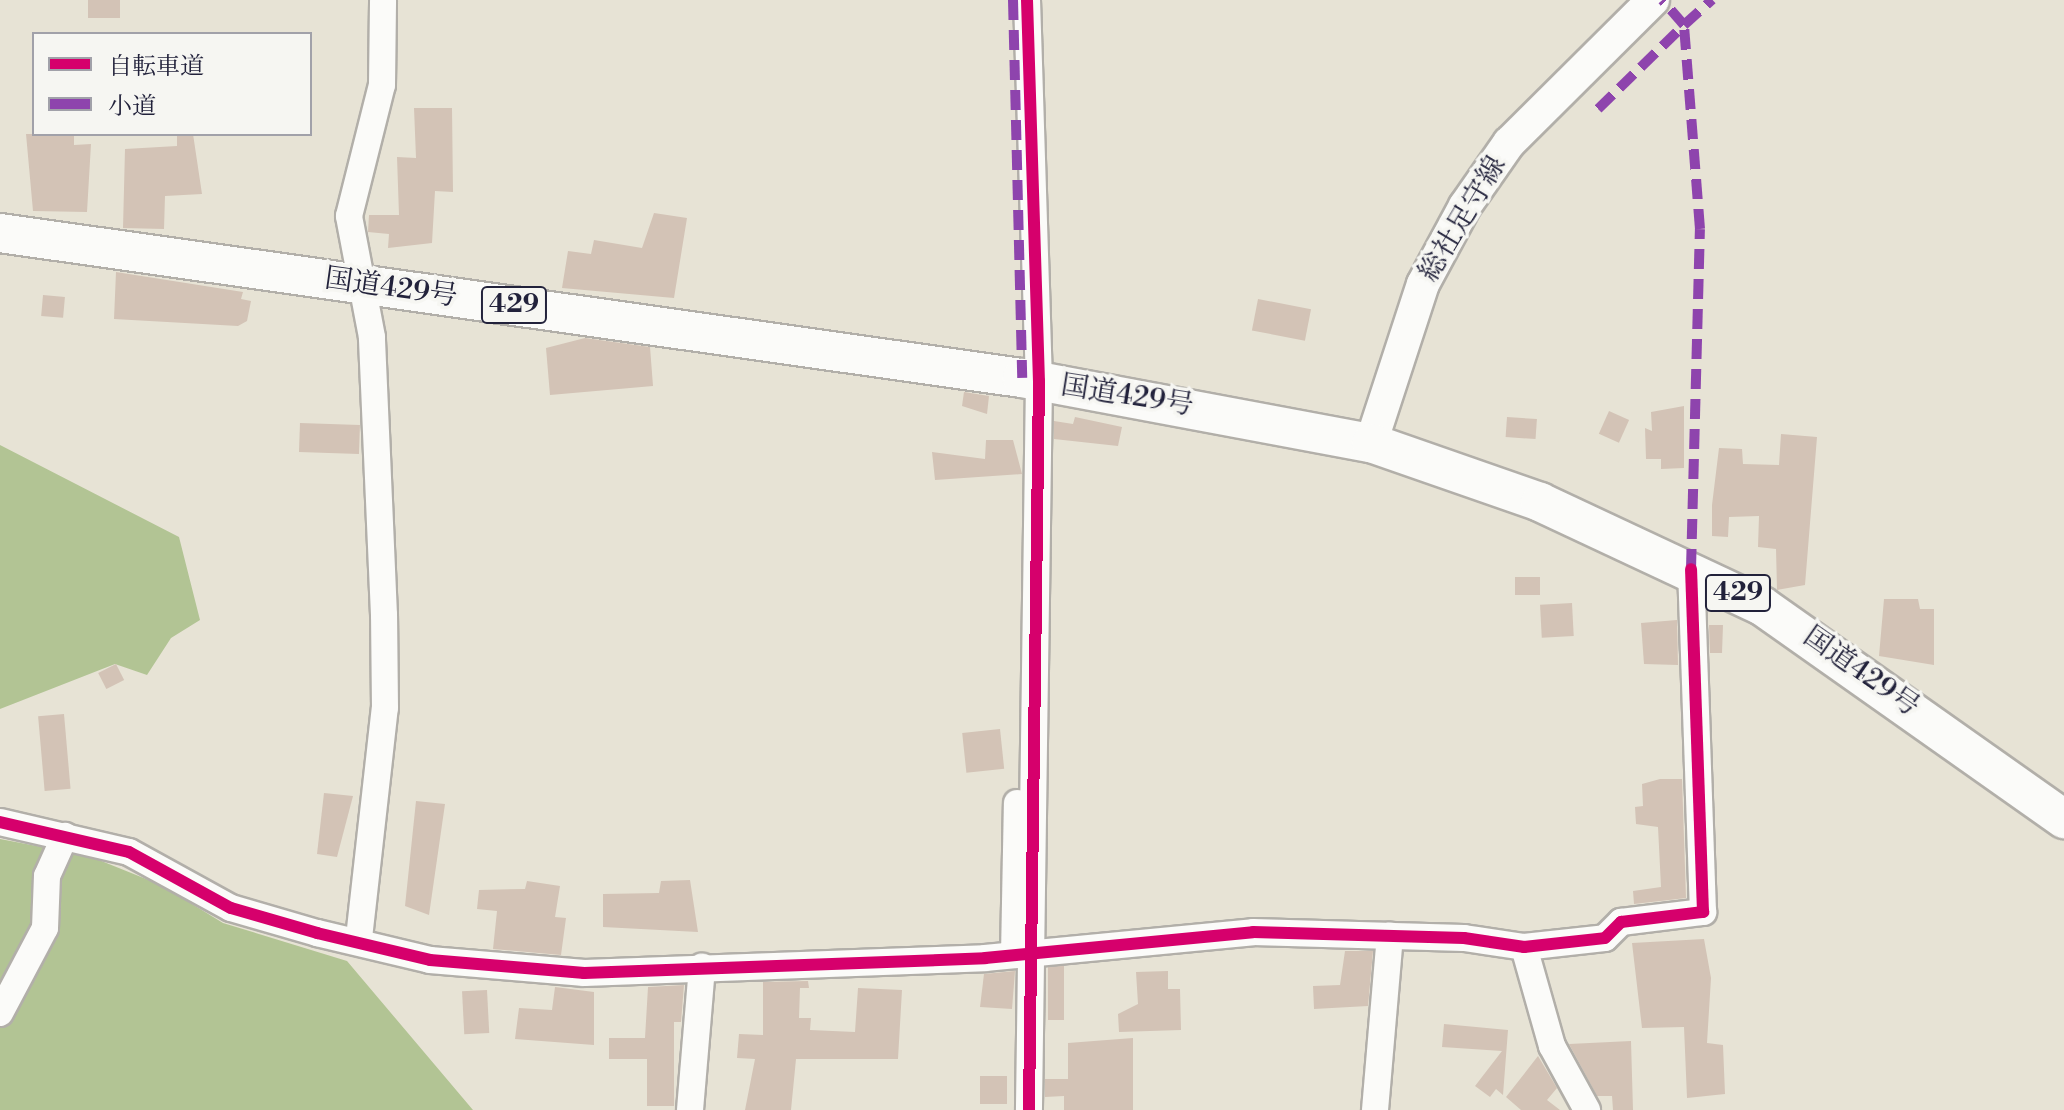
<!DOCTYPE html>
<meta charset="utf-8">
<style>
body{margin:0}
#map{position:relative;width:2064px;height:1110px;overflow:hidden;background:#e7e3d5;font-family:"Libre Bodoni","Noto Serif JP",serif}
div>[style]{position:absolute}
.forest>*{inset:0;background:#b2c494}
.building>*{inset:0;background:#d3c3b6;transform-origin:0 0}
.roads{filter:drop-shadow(2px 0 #b2afa9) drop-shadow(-2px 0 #b2afa9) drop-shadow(0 2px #b2afa9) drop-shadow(0 -2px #b2afa9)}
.minor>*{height:26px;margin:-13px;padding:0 13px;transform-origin:13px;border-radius:13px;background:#fbfbf9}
.major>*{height:32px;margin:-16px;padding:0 16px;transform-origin:16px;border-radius:16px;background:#fbfbf9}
.highway>*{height:38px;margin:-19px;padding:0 19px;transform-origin:19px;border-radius:19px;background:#fbfbf9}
.quiet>*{height:10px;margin-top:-5px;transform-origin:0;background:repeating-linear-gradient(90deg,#8e44ad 0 20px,transparent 0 30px)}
.cycleway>*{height:12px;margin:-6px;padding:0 6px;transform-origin:6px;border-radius:6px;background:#d6006c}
span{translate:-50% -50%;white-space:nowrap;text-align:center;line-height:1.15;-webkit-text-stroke:7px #f6f6f2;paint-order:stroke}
.shield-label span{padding:2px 6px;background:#f6f6f2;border:2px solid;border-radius:6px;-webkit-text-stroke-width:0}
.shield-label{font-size:26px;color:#22223b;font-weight:700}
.street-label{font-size:28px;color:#22223b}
.legend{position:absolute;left:32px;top:32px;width:280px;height:104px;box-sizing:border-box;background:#f6f6f2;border:2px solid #a1a1a9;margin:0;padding:10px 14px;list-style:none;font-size:24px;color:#22223b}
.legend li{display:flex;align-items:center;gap:16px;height:40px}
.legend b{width:40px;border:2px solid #a1a1a9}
</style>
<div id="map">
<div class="forest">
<div style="clip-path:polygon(0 445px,179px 537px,200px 620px,171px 638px,147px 675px,115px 664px,0 709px)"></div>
<div style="clip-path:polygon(0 839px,89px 856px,161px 885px,223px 923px,347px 961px,473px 1110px,0 1110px)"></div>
</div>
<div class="building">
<div style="left:88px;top:0;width:32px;height:18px"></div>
<div style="clip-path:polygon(414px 108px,452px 108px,453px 192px,435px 191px,432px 243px,388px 248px,389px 234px,368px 232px,369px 215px,399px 215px,397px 157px,416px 158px)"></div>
<div style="clip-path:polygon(26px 134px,74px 134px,74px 145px,91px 144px,87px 212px,33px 211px)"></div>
<div style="clip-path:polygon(177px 134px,193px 134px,202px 194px,165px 196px,164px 229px,123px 228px,125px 149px,177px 146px)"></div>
<div style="clip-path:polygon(654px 213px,687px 218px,674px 298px,562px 288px,568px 251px,591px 254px,594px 240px,642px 248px)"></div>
<div style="clip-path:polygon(116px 272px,243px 292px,241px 299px,251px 301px,247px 321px,238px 326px,114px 319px)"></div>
<div style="left:43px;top:295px;width:22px;height:21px;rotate:5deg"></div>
<div style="left:1258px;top:299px;width:54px;height:32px;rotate:11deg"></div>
<div style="clip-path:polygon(585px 338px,650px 347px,653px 386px,550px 395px,546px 348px)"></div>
<div style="clip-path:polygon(964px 392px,989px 396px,987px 414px,962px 406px)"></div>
<div style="clip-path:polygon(1684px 406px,1684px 468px,1661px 469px,1661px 459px,1646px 459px,1645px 428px,1652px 431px,1651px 412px)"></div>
<div style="left:1609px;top:411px;width:22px;height:25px;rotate:24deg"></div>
<div style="clip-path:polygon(1075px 417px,1122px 427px,1118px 446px,1054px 439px,1054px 421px,1073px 424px)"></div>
<div style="left:1507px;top:417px;width:30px;height:20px;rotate:4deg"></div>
<div style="left:300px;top:423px;width:60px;height:29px;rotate:2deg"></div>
<div style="clip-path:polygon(1781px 434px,1817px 437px,1805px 585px,1777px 590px,1776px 549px,1758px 547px,1759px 516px,1729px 517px,1728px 537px,1712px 536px,1712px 505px,1719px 448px,1742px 449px,1743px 464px,1779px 465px)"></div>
<div style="clip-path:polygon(986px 440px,1013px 440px,1022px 474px,935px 480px,932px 452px,985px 459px)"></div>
<div style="left:1515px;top:577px;width:25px;height:18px"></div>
<div style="clip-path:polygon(1884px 599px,1918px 599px,1920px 609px,1934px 609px,1934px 665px,1879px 656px)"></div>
<div style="left:1572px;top:603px;width:33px;height:32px;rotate:87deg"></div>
<div style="clip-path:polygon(1677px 620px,1678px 665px,1644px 664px,1641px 623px)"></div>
<div style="clip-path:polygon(1709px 625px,1723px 625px,1722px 653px,1710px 653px)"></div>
<div style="left:116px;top:664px;width:18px;height:20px;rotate:63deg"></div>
<div style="left:64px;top:714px;width:75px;height:26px;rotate:85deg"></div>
<div style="left:1000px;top:729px;width:40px;height:38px;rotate:84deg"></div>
<div style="clip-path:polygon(1660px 779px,1682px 779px,1686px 898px,1634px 904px,1633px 891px,1661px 887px,1658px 827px,1636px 824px,1635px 807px,1643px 806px,1642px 784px)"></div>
<div style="clip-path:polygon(324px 793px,353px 796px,337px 857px,317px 854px)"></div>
<div style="clip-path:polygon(416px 801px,445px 804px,429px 915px,405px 906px)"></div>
<div style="clip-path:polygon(690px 880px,698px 932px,603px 927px,603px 894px,659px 893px,661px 881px)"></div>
<div style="clip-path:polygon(527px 881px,560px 886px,555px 917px,566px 918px,561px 955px,493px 949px,497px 911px,477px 909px,479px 890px,525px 889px)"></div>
<div style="clip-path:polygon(1704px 939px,1711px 978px,1707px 1043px,1723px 1045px,1725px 1094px,1687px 1098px,1684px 1027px,1642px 1028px,1632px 943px)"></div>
<div style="clip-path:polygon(1345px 951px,1373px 951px,1368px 1006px,1314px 1009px,1313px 986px,1340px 985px)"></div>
<div style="left:1064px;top:966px;width:54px;height:16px;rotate:90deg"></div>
<div style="clip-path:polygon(1015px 971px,1012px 1009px,980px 1007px,984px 974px)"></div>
<div style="clip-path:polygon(1168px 971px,1168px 989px,1180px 989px,1181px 1030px,1119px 1032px,1118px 1014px,1138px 1004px,1136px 972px)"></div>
<div style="clip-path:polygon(808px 981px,809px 988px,800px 988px,799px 1018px,811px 1018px,810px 1030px,855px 1032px,858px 988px,902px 990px,898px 1059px,796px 1059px,791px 1110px,745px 1110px,755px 1059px,737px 1058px,739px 1034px,763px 1035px,763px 982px)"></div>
<div style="clip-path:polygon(684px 985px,681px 1022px,674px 1022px,674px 1106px,647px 1106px,647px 1059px,609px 1059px,609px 1038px,645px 1038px,648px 987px)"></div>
<div style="clip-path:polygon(555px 987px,594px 992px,594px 1045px,515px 1039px,519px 1008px,552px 1010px)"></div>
<div style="left:487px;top:990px;width:43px;height:25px;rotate:87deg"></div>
<div style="clip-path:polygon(1444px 1024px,1508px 1030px,1503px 1095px,1496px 1089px,1490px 1097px,1475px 1086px,1502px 1051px,1442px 1047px)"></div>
<div style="clip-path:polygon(1133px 1038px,1133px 1110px,1064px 1110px,1064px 1096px,1045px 1097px,1045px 1079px,1068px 1079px,1068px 1043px)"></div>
<div style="clip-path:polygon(1631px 1041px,1633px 1110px,1613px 1110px,1612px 1096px,1597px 1096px,1569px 1044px)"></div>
<div style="clip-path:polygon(1538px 1056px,1557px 1088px,1547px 1100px,1560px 1110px,1521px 1110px,1506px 1097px)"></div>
<div style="left:980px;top:1076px;width:27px;height:28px"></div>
</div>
<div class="roads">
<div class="minor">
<div style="left:1027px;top:0;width:381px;rotate:88.2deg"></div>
<div style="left:1039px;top:381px;width:729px;rotate:90.79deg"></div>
<div style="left:0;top:822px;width:132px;rotate:13.1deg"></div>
<div style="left:129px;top:852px;width:116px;rotate:28.8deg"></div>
<div style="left:231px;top:908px;width:90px;rotate:16.2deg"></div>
<div style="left:317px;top:933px;width:116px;rotate:13.4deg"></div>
<div style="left:430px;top:960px;width:155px;rotate:4.8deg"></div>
<div style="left:584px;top:973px;width:401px;rotate:-2.1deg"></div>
<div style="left:985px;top:958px;width:269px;rotate:-5.5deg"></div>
<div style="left:1253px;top:932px;width:211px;rotate:1.6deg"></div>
<div style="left:1464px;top:938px;width:61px;rotate:8.5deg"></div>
<div style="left:1524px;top:947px;width:81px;rotate:-6.3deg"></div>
<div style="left:1605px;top:938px;width:23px;rotate:-45deg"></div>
<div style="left:1621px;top:922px;width:83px;rotate:-7deg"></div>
<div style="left:1703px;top:912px;width:343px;rotate:-92deg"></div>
<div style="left:359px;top:938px;width:231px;rotate:-83.6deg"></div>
<div style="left:385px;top:708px;width:93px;rotate:-90.6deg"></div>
<div style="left:384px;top:615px;width:278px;rotate:-92.5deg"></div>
<div style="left:372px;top:337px;width:123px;rotate:-100.8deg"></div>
<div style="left:349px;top:216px;width:135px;rotate:-75.9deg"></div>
<div style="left:382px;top:85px;width:85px;rotate:-89.3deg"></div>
<div style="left:1524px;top:947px;width:103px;rotate:74.2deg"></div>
<div style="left:1552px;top:1046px;width:73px;rotate:61.3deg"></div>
<div style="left:1014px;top:955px;width:152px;rotate:-88.9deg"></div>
<div style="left:0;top:1013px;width:96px;rotate:-62.1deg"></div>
<div style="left:45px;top:928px;width:52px;rotate:-87.8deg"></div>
<div style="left:47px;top:876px;width:44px;rotate:-65.8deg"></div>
<div style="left:690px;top:1110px;width:144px;rotate:-85.2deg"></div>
<div style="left:1375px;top:1110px;width:175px;rotate:-85.1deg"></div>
</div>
<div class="major">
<div style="left:1371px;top:443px;width:167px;rotate:-71.9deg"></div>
<div style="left:1423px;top:284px;width:89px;rotate:-61.7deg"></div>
<div style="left:1465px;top:206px;width:77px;rotate:-55.1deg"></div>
<div style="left:1509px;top:143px;width:203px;rotate:-44.8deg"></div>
</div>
<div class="highway">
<div style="left:0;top:233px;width:1032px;rotate:8.08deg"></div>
<div style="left:1022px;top:378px;width:355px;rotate:10.6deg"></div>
<div style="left:1371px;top:443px;width:179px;rotate:19.2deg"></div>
<div style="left:1540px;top:502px;width:245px;rotate:25.1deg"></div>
<div style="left:1762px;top:606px;width:370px;rotate:35.2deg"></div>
</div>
</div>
<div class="quiet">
<div style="left:1013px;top:0;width:378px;rotate:88.6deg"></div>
<div style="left:1598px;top:109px;width:120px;rotate:-44.3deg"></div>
<div style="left:1684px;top:25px;width:33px;rotate:-131deg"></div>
<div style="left:1691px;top:569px;width:340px;rotate:-88.5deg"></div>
<div style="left:1700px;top:229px;width:205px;rotate:-94.5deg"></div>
<div style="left:1684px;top:25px;width:38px;rotate:-42deg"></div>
</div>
<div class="cycleway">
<div style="left:1027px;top:0;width:381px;rotate:88.2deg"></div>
<div style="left:1039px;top:381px;width:729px;rotate:90.79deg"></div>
<div style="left:0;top:822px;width:132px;rotate:13.1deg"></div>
<div style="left:129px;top:852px;width:116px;rotate:28.8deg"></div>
<div style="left:231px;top:908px;width:90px;rotate:16.2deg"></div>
<div style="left:317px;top:933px;width:116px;rotate:13.4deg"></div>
<div style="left:430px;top:960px;width:155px;rotate:4.8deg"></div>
<div style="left:584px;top:973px;width:401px;rotate:-2.1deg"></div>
<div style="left:985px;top:958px;width:269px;rotate:-5.5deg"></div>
<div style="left:1253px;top:932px;width:211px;rotate:1.6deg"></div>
<div style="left:1464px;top:938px;width:61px;rotate:8.5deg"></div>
<div style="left:1524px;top:947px;width:81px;rotate:-6.3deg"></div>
<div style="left:1605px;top:938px;width:23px;rotate:-45deg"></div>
<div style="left:1621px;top:922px;width:83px;rotate:-7deg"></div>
<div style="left:1703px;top:912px;width:343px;rotate:-92deg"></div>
</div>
<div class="shield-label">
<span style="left:514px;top:305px">429</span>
<span style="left:1738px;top:593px">429</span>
</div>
<div class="street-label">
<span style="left:1463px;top:219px;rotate:-59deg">総社足守線</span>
<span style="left:391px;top:288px;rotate:8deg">国道429号</span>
<span style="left:1127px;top:396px;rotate:9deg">国道429号</span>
<span style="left:1861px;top:672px;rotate:35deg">国道429号</span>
</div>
<ul class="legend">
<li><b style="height:10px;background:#d6006c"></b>自転車道</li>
<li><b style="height:10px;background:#8e44ad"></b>小道</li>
</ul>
</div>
